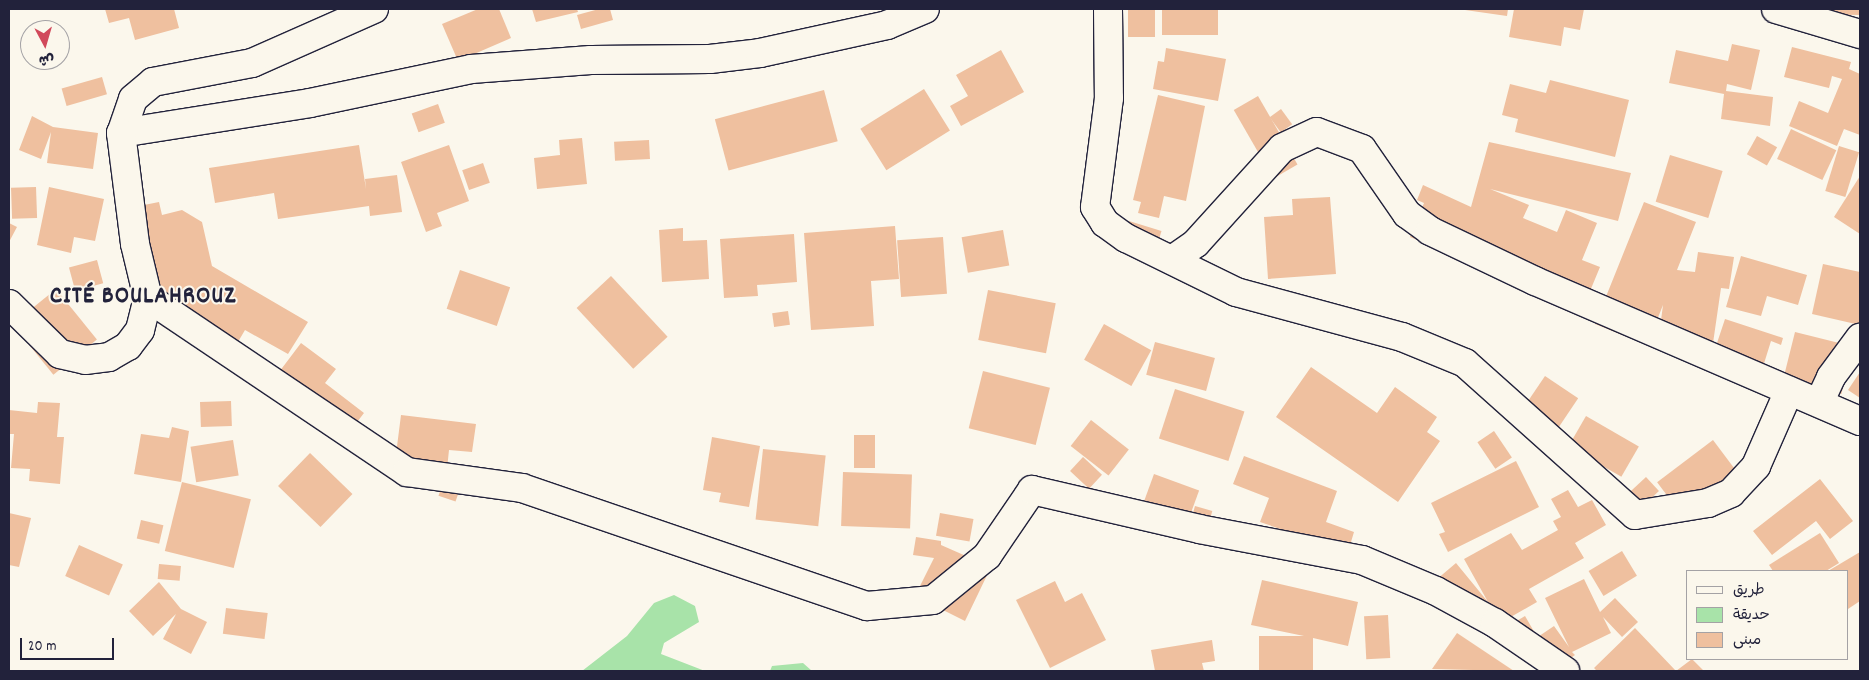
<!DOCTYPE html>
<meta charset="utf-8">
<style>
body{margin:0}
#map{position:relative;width:1869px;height:680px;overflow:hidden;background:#fbf7ec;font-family:Dekko,"Playpen Sans Arabic",sans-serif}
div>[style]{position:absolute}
.green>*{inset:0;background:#a8e3a9}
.building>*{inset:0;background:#efc09f;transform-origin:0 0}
.roads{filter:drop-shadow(1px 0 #22223b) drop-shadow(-1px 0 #22223b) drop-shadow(0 1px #22223b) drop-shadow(0 -1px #22223b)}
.street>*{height:28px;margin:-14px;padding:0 14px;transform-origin:14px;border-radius:14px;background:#fbf7ec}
span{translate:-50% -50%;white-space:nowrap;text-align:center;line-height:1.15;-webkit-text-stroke:4px #fbf7ec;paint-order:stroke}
.district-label{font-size:25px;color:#22223b;font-weight:700;letter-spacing:1px}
.frame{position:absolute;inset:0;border:10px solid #22223b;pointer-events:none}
.legend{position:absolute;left:1686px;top:570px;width:162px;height:90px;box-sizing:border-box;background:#fbf7ec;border:1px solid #a4a2a5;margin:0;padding:6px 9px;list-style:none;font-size:15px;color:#22223b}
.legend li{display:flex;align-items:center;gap:10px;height:25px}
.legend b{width:25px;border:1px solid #a4a2a5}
.north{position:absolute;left:20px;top:20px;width:50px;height:50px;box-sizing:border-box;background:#fbf7ec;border:1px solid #a4a2a5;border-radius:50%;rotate:174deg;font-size:14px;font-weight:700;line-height:20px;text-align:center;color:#22223b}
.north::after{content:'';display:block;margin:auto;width:18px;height:22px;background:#d1495b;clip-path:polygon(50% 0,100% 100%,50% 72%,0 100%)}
.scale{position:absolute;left:20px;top:638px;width:94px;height:22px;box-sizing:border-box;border:2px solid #22223b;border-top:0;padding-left:6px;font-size:15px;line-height:18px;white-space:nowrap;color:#22223b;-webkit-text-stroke:4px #fbf7ec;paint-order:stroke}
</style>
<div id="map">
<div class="green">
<div style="clip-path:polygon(674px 595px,695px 606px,699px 622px,664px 643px,661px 654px,705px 671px,582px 671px,627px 636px,654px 603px)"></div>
<div style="clip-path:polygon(803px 663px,812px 671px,770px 671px,772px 666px)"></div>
</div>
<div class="building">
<div style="clip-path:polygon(105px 9px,174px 9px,179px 28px,135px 40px,129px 18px,109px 23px)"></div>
<div style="clip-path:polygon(478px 9px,499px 9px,511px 38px,458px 61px,442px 24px)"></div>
<div style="clip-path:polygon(532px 9px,577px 9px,578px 12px,536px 22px)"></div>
<div style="clip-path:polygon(599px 9px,610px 9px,613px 20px,581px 29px,577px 15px)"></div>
<div style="left:1128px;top:9px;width:27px;height:28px"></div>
<div style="left:1162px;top:9px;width:56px;height:26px"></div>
<div style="clip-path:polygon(1458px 9px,1508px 9px,1507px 16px)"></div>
<div style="clip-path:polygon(1514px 9px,1584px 9px,1580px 30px,1564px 27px,1561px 46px,1509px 37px)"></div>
<div style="clip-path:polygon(1802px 9px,1860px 9px,1860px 15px,1802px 14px)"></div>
<div style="clip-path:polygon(1732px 44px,1760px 50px,1751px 90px,1727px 84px,1726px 91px,1773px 97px,1770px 126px,1721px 119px,1724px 94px,1669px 83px,1676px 50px,1728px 61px)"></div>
<div style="clip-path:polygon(1792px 47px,1851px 62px,1849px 69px,1860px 74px,1860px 135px,1844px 129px,1837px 146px,1789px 126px,1799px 101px,1828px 113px,1842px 79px,1832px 76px,1829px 88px,1784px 77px)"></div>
<div style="clip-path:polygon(1166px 48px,1226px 59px,1218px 101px,1153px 89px,1158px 61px,1164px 62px)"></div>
<div style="clip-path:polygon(1001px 50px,1024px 92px,961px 126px,950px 106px,968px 96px,956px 75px)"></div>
<div style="left:102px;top:77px;width:18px;height:42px;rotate:74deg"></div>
<div style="clip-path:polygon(1550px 80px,1629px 100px,1615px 157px,1515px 132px,1518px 119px,1502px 115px,1510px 84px,1546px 93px)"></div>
<div style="left:924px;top:89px;width:49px;height:75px;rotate:58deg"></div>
<div style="left:824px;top:90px;width:53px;height:113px;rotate:75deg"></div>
<div style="clip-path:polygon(1158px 95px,1205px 106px,1186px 201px,1164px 196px,1159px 218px,1138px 213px,1141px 202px,1133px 200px)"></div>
<div style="left:1258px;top:96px;width:79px;height:28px;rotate:60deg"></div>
<div style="left:438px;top:104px;width:20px;height:28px;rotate:70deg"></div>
<div style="left:1281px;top:109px;width:19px;height:14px;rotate:54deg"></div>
<div style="clip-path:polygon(32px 116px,53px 127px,98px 133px,93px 169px,47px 163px,51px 132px,41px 159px,19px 150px)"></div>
<div style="left:1791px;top:129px;width:50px;height:33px;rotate:25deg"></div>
<div style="left:1757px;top:136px;width:23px;height:21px;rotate:29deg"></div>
<div style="clip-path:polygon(582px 138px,587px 184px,537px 189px,534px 158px,560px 155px,559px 140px)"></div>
<div style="left:649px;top:140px;width:19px;height:35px;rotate:87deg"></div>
<div style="clip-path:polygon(1489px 142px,1631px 173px,1618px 221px,1490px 189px,1529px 205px,1523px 218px,1557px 232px,1566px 210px,1597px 223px,1582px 260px,1600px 267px,1583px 308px,1410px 237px,1424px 203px,1417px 200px,1423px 185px,1471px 207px)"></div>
<div style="clip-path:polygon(359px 145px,366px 189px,365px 179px,397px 175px,402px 212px,370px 216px,369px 206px,278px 219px,274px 193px,215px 203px,209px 168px)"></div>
<div style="clip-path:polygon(449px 145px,469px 201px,437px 213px,442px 226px,426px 232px,401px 162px)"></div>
<div style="left:1839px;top:146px;width:21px;height:47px;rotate:17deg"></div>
<div style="left:1670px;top:155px;width:55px;height:49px;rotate:17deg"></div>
<div style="left:483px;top:163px;width:21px;height:22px;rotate:71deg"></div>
<div style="clip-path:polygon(1860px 176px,1860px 234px,1834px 217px)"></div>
<div style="left:36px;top:187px;width:31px;height:25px;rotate:88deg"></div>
<div style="clip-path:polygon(49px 187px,104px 199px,95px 241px,74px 237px,71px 253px,37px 245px)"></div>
<div style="clip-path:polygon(1330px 197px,1336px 274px,1268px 279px,1264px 217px,1293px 215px,1292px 199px)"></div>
<div style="clip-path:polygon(159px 202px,162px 215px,182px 210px,202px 222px,212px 266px,308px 322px,288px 354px,245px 330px,225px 364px,162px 326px,134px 207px)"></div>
<div style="clip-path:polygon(1644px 202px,1696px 222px,1677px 270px,1695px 272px,1698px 252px,1734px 257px,1729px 289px,1721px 288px,1712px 350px,1658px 343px,1663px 305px,1647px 345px,1595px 324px)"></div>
<div style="left:1129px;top:221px;width:34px;height:23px;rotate:17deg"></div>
<div style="clip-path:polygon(9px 223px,17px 227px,9px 242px)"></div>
<div style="clip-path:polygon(895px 226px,899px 279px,871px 281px,874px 326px,811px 330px,804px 233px)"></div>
<div style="clip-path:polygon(683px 228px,683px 241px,707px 240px,709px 279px,662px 282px,659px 230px)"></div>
<div style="left:1003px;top:230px;width:36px;height:42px;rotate:80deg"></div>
<div style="clip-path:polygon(794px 234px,797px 282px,757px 285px,758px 296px,724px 298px,720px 239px)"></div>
<div style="left:943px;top:237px;width:57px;height:46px;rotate:86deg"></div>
<div style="clip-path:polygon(1741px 256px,1807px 275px,1798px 305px,1767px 296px,1761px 316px,1726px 307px)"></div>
<div style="left:97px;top:260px;width:24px;height:29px;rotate:75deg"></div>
<div style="clip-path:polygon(1823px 264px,1860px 272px,1860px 325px,1812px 314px)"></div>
<div style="left:460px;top:270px;width:53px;height:41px;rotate:19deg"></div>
<div style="left:611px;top:276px;width:83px;height:47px;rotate:47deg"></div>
<div style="left:56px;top:289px;width:65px;height:56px;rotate:51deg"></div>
<div style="left:988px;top:290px;width:69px;height:51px;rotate:11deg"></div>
<div style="left:788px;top:311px;width:14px;height:16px;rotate:82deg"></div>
<div style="clip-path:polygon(1725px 319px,1783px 338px,1781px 345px,1771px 341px,1757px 386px,1708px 370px)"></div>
<div style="left:1104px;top:324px;width:54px;height:41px;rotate:29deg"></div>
<div style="left:1795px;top:332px;width:60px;height:49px;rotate:14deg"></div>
<div style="left:1155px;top:342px;width:62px;height:34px;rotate:15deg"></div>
<div style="clip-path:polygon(301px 343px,336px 369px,325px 383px,364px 413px,341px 443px,267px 388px)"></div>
<div style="clip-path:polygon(1311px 367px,1377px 413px,1395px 387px,1437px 417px,1427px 432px,1440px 441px,1398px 502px,1276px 417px)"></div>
<div style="left:983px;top:371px;width:69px;height:59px;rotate:14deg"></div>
<div style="clip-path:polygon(1860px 372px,1860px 398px,1848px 390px)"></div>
<div style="left:1545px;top:376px;width:40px;height:36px;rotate:34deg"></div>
<div style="left:1175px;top:389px;width:73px;height:52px;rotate:18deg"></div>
<div style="left:231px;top:401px;width:25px;height:31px;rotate:88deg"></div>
<div style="clip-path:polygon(38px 402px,60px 403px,57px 437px,64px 437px,60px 484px,29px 481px,30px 469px,11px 468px,14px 434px,9px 434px,9px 410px,37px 413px)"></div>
<div style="clip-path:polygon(401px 415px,476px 424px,472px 452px,449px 450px,447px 469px,395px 462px)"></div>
<div style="left:1586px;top:416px;width:61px;height:35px;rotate:30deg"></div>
<div style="left:1091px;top:420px;width:48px;height:33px;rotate:38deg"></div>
<div style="clip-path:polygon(172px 427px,189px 431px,181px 482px,134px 474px,141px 434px,169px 438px)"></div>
<div style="left:1494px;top:431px;width:32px;height:20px;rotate:56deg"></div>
<div style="left:854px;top:435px;width:21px;height:33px"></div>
<div style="clip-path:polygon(712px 437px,760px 446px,749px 507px,719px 502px,721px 493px,703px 490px)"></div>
<div style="left:233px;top:440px;width:36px;height:43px;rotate:81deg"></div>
<div style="left:1713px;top:440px;width:49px;height:70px;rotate:53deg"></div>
<div style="left:763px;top:449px;width:63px;height:71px;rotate:6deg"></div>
<div style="left:310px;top:453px;width:59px;height:46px;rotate:44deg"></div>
<div style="clip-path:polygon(1244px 456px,1337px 491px,1326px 522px,1354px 532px,1348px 552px,1260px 522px,1269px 498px,1233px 484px)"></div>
<div style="left:1083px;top:457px;width:26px;height:19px;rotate:43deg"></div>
<div style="clip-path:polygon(1516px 461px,1539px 507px,1448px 552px,1439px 534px,1445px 532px,1431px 503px)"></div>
<div style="left:843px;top:472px;width:69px;height:54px;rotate:2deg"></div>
<div style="left:446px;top:474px;width:18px;height:23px;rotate:19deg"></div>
<div style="left:1154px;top:474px;width:48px;height:36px;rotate:20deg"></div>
<div style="left:1646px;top:477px;width:19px;height:21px;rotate:47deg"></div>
<div style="clip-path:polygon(1820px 479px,1853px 521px,1830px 539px,1816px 521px,1772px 555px,1753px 531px)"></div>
<div style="left:182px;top:482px;width:71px;height:71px;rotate:14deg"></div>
<div style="clip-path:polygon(1568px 490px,1578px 507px,1592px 500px,1606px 525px,1575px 543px,1584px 558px,1529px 589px,1537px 602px,1495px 626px,1436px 580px,1456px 563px,1488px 602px,1464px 559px,1511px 533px,1522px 550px,1558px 530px,1553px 521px,1561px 517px,1551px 499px)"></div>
<div style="left:1195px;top:506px;width:18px;height:24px;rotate:16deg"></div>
<div style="clip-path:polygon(9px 513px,31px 518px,19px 567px,9px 565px)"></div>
<div style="left:940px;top:513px;width:34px;height:23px;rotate:10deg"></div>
<div style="left:141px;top:520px;width:23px;height:19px;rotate:13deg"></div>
<div style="clip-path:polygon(1820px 533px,1839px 563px,1826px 571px,1773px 571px,1769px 565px)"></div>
<div style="clip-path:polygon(916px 537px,941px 541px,941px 545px,991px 567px,965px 621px,915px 596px,934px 558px,913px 555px)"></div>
<div style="left:79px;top:545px;width:48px;height:34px;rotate:24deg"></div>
<div style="left:1622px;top:551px;width:29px;height:39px;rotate:59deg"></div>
<div style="clip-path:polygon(1860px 552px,1860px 601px,1848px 609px,1848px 571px,1828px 571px)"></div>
<div style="left:159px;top:564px;width:22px;height:15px;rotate:5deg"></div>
<div style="clip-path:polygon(1584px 579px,1600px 612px,1615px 598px,1638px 622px,1622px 637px,1603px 617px,1611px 633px,1572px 652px,1575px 655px,1552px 671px,1526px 645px,1554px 626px,1569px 647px,1545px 598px)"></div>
<div style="clip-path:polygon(1262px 580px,1358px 602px,1348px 646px,1313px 638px,1313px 671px,1259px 671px,1259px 636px,1304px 636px,1251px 625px)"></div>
<div style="clip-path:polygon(1055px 581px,1065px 602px,1082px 593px,1106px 640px,1050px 668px,1016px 600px)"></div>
<div style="clip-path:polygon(159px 582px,181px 609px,207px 622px,191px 654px,163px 639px,176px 614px,153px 636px,129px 611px)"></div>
<div style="left:226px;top:608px;width:42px;height:26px;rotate:7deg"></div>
<div style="left:1388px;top:615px;width:43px;height:24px;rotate:87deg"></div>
<div style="clip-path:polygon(1525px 616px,1536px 635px,1500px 631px)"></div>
<div style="clip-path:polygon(1635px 628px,1676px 671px,1692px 659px,1704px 671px,1597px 671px,1594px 668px)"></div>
<div style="clip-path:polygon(1457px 633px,1514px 671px,1432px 669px)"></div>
<div style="clip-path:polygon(1212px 640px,1215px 661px,1202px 663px,1204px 671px,1155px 671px,1151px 650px)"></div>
</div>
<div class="roads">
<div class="street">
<div style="left:374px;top:9px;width:133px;rotate:156.1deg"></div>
<div style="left:252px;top:63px;width:101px;rotate:169.1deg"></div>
<div style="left:153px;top:82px;width:26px;rotate:140deg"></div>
<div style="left:133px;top:99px;width:36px;rotate:109deg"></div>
<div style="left:121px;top:133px;width:191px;rotate:-9deg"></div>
<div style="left:310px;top:103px;width:165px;rotate:-11.9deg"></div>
<div style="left:471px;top:69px;width:120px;rotate:-4.3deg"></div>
<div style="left:591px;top:60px;width:119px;rotate:-0.5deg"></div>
<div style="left:710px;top:59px;width:50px;rotate:-6.8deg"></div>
<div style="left:760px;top:53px;width:130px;rotate:-12.4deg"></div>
<div style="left:887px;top:25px;width:41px;rotate:-22.8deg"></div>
<div style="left:1108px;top:9px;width:89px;rotate:89.4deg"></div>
<div style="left:1109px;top:98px;width:110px;rotate:97.3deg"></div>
<div style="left:1095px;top:207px;width:19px;rotate:58deg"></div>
<div style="left:1105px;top:223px;width:26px;rotate:36deg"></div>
<div style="left:1126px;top:238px;width:123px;rotate:26.1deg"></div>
<div style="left:1236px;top:292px;width:172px;rotate:15.2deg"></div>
<div style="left:1402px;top:337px;width:68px;rotate:22.4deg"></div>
<div style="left:1465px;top:363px;width:228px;rotate:41.8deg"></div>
<div style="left:1635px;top:515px;width:74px;rotate:-9.3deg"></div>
<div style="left:1708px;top:503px;width:25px;rotate:-23deg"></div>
<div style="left:1731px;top:493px;width:37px;rotate:-47deg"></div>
<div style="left:1756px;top:466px;width:82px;rotate:-66.3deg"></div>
<div style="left:1776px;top:9px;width:88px;rotate:16.6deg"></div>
<div style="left:121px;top:133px;width:112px;rotate:82.8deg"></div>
<div style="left:135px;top:244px;width:56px;rotate:76.5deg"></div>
<div style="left:148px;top:298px;width:312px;rotate:33.9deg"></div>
<div style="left:407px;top:472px;width:116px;rotate:7.9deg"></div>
<div style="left:522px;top:488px;width:365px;rotate:18.9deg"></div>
<div style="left:867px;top:606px;width:66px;rotate:-5.2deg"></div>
<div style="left:933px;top:600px;width:70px;rotate:-39.2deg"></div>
<div style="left:987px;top:556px;width:80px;rotate:-55.7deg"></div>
<div style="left:1032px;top:490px;width:171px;rotate:13.1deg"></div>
<div style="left:1199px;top:529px;width:166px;rotate:10.8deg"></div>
<div style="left:1362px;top:560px;width:80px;rotate:22.7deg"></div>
<div style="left:1436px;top:591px;width:67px;rotate:28.5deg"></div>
<div style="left:1495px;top:623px;width:85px;rotate:34.4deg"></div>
<div style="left:1172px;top:260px;width:29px;rotate:-35deg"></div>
<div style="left:1196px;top:243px;width:128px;rotate:-47.8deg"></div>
<div style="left:1282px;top:148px;width:38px;rotate:-25deg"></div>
<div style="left:1317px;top:132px;width:48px;rotate:20.7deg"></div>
<div style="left:1362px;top:149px;width:79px;rotate:55.3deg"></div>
<div style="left:1407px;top:214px;width:29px;rotate:36deg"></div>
<div style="left:1430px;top:231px;width:116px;rotate:25.5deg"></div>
<div style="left:1535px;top:281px;width:354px;rotate:23.3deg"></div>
<div style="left:9px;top:304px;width:71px;rotate:44.4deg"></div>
<div style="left:60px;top:354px;width:26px;rotate:13deg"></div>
<div style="left:85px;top:360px;width:24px;rotate:-7deg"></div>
<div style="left:109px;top:357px;width:22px;rotate:-30deg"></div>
<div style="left:128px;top:346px;width:20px;rotate:-53deg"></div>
<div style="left:140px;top:330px;width:33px;rotate:-76deg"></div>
<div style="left:1820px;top:401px;width:26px;rotate:-65deg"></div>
<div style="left:1831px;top:377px;width:49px;rotate:-53.4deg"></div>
</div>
</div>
<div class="district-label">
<span style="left:143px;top:297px">CITÉ BOULAHROUZ</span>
</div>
<div class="frame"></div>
<ul class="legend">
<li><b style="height:6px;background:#fbf7ec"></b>طريق</li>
<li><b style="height:14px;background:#a8e3a9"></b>حديقة</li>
<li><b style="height:14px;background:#efc09f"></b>مبنى</li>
</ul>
<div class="north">ش</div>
<div class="scale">20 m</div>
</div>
